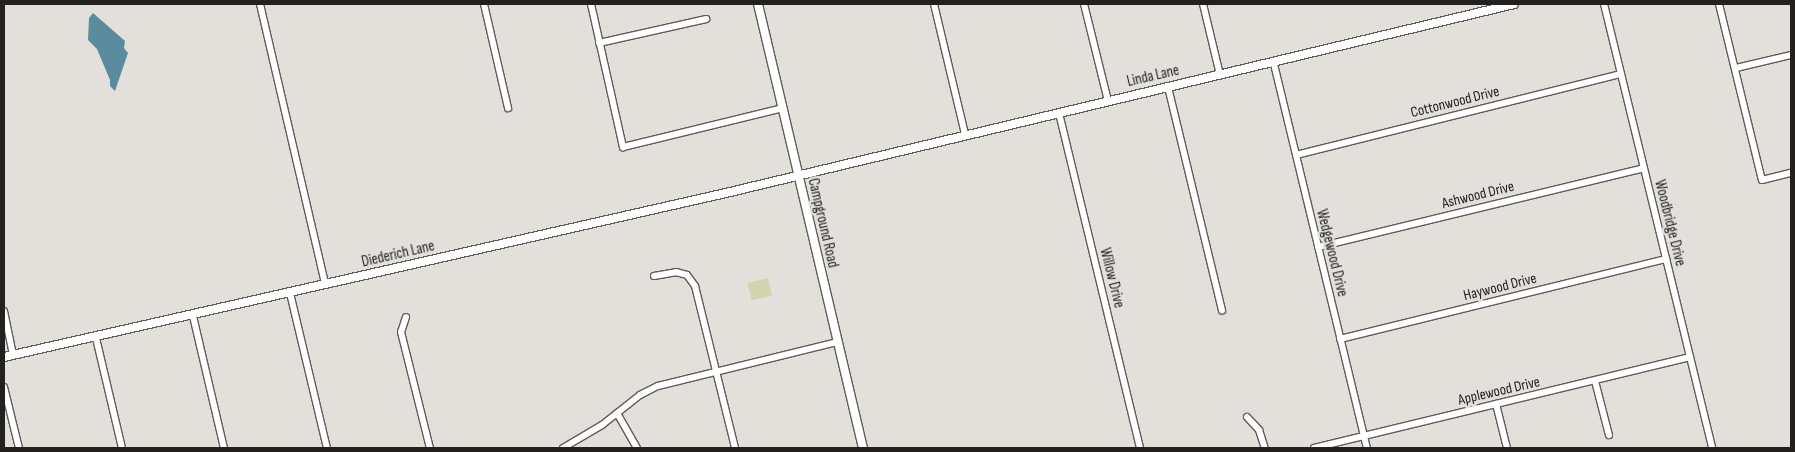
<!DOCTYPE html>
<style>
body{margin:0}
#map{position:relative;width:1795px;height:452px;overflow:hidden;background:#e3e0dc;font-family:"Sofia Sans Condensed",sans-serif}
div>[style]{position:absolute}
.green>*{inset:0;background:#d1d5af;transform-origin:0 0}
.water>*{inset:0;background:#5a8c9d}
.roads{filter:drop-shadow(1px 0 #5e5c59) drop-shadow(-1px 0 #5e5c59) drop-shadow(0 1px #5e5c59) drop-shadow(0 -1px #5e5c59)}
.minor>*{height:6px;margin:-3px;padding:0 3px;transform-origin:3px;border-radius:3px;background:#fff}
.tertiary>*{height:8px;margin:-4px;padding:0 4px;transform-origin:4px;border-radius:4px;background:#fff}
span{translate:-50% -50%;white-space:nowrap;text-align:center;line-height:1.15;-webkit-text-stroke:5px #e3e0dc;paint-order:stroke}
.street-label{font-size:15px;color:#222120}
.frame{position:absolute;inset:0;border:5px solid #222120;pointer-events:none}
</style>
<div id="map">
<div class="green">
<div style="left:768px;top:278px;width:18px;height:21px;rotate:77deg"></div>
</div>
<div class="water">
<div style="clip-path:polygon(93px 13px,125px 41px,124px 48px,128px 53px,115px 91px,110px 86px,110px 80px,97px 49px,88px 40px,89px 18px)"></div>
</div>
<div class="roads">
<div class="minor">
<div style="left:260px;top:4px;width:287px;rotate:76.9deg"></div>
<div style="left:484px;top:4px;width:107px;rotate:77deg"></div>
<div style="left:591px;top:4px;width:147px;rotate:77.4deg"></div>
<div style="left:623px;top:147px;width:165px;rotate:-13.7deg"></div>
<div style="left:934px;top:4px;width:134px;rotate:76.6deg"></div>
<div style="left:1084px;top:4px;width:100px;rotate:76.1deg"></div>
<div style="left:1203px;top:4px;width:73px;rotate:76.5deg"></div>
<div style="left:1604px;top:4px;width:457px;rotate:76.3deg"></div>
<div style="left:1719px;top:4px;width:181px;rotate:76.3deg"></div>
<div style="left:1762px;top:180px;width:30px;rotate:-14deg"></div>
<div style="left:599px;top:43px;width:110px;rotate:-12.6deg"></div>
<div style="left:1274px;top:64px;width:395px;rotate:76.4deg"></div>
<div style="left:1736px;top:68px;width:57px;rotate:-13.3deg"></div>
<div style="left:1168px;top:87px;width:230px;rotate:76.4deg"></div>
<div style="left:1059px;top:113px;width:345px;rotate:76.4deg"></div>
<div style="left:1296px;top:155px;width:335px;rotate:-14deg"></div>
<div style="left:1318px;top:247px;width:335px;rotate:-13.6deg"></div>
<div style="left:654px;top:276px;width:22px;rotate:-10deg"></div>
<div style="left:676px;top:272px;width:11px;rotate:15deg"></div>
<div style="left:687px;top:275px;width:14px;rotate:54deg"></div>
<div style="left:695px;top:286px;width:167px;rotate:76.1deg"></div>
<div style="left:290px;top:293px;width:159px;rotate:76.6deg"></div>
<div style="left:4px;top:311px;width:45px;rotate:78.4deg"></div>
<div style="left:193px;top:316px;width:136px;rotate:76.8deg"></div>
<div style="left:406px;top:317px;width:16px;rotate:108deg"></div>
<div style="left:401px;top:332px;width:120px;rotate:76deg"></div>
<div style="left:96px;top:338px;width:113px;rotate:76.7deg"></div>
<div style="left:1340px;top:339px;width:336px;rotate:-13.8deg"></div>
<div style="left:1595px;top:381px;width:56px;rotate:75.5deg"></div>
<div style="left:4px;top:387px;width:63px;rotate:76.2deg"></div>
<div style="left:1496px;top:404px;width:45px;rotate:76deg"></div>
<div style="left:617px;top:413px;width:40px;rotate:60.3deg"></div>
<div style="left:1247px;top:417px;width:18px;rotate:47deg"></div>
<div style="left:1259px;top:430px;width:19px;rotate:72deg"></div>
<div style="left:563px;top:448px;width:45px;rotate:-30.5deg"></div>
<div style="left:602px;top:425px;width:48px;rotate:-38.3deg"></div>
<div style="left:640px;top:395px;width:20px;rotate:-27deg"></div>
<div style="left:658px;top:386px;width:184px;rotate:-13.8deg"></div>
<div style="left:1314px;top:448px;width:387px;rotate:-13.6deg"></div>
</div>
<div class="tertiary">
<div style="left:758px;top:4px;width:456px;rotate:76.7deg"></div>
<div style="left:4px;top:357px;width:745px;rotate:-12.8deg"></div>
<div style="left:730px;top:192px;width:806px;rotate:-13.48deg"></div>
</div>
</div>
<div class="street-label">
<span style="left:1153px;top:76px;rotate:-13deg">Linda Lane</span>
<span style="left:1455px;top:102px;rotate:-14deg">Cottonwood Drive</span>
<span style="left:1478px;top:195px;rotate:-14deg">Ashwood Drive</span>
<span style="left:823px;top:223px;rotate:77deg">Campground Road</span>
<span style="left:1670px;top:223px;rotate:76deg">Woodbridge Drive</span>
<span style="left:1332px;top:253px;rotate:76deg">Wedgewood Drive</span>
<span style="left:398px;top:254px;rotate:-13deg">Diederich Lane</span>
<span style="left:1112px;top:278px;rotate:76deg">Willow Drive</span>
<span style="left:1500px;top:287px;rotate:-14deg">Haywood Drive</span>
<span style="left:1499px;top:391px;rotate:-13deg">Applewood Drive</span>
</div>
<div class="frame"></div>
</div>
